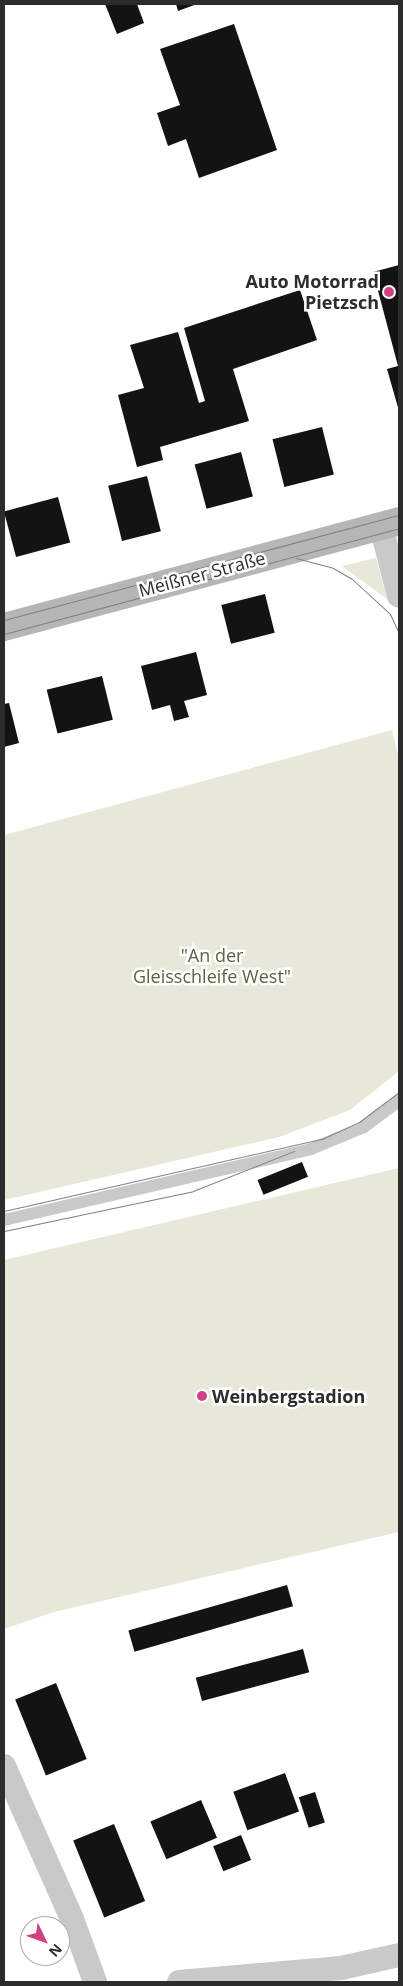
<!DOCTYPE html>
<meta charset="utf-8">
<style>
body{margin:0}
#map{position:relative;width:403px;height:1986px;overflow:hidden;background:#fff;font-family:"Open Sans",sans-serif}
div>[style]{position:absolute}
.green>*{inset:0;background:#e7e8da}
.building>*{inset:0;background:#131313;transform-origin:0 0}
.lane>*{height:12px;margin:-6px;padding:0 6px;transform-origin:6px;border-radius:6px;background:#c9c9c9}
.street>*{height:24px;margin:-12px;padding:0 12px;transform-origin:12px;border-radius:12px;background:#c9c9c9}
.secondary>*{height:28px;margin:-14px;padding:0 14px;transform-origin:14px;border-radius:14px;background:#b6b6b6}
.tram>*{height:1px;margin:-0.5px;padding:0 0.5px;transform-origin:0.5px;border-radius:0.5px;background:#818181}
.dots>*{width:14px;height:14px;translate:-50% -50%;box-sizing:border-box;border:2px solid #fff;border-radius:50%}
span{translate:-50% -50%;white-space:nowrap;text-align:center;line-height:1.15;-webkit-text-stroke:5px #fff;paint-order:stroke}
.poi-label{font-size:18px;color:#2c2c2c;font-weight:700}
.right{translate:-100% -50%;text-align:right}
.left{translate:0 -50%;text-align:left}
.street-label{font-size:18px;color:#2c2c2c}
.park-label{font-size:18px;color:#5d623f}
.frame{position:absolute;inset:0;border:5px solid #2c2c2c;pointer-events:none}
.north{position:absolute;left:20px;top:1916px;width:50px;height:50px;box-sizing:border-box;background:#fff;border:1px solid #ababab;border-radius:50%;rotate:132deg;font-size:14px;font-weight:700;line-height:20px;text-align:center;color:#2c2c2c}
.north::after{content:'';display:block;margin:auto;width:18px;height:22px;background:#d14082;clip-path:polygon(50% 0,100% 100%,50% 72%,0 100%)}
</style>
<div id="map">
<div class="green">
<div style="clip-path:polygon(376px 558px,387px 599px,342px 566px)"></div>
<div style="clip-path:polygon(392px 730px,399px 759px,399px 1071px,350px 1110px,279px 1137px,4px 1200px,4px 835px)"></div>
<div style="clip-path:polygon(399px 1168px,399px 1532px,54px 1612px,4px 1629px,4px 1260px)"></div>
</div>
<div class="building">
<div style="clip-path:polygon(105px 4px,137px 4px,144px 23px,117px 34px)"></div>
<div style="clip-path:polygon(176px 4px,197px 4px,178px 11px)"></div>
<div style="clip-path:polygon(234px 24px,277px 150px,199px 178px,186px 139px,168px 146px,157px 113px,180px 105px,160px 49px)"></div>
<div style="clip-path:polygon(399px 265px,399px 411px,387px 369px,398px 366px,373px 272px)"></div>
<div style="clip-path:polygon(300px 290px,317px 340px,233px 369px,249px 421px,160px 447px,163px 460px,137px 467px,118px 395px,144px 388px,130px 345px,178px 332px,199px 403px,205px 401px,184px 328px)"></div>
<div style="left:322px;top:427px;width:49px;height:51px;rotate:76deg"></div>
<div style="left:241px;top:452px;width:46px;height:48px;rotate:75deg"></div>
<div style="left:147px;top:476px;width:57px;height:40px;rotate:76deg"></div>
<div style="left:58px;top:497px;width:47px;height:56px;rotate:75deg"></div>
<div style="left:265px;top:594px;width:40px;height:45px;rotate:76deg"></div>
<div style="clip-path:polygon(196px 652px,207px 695px,184px 701px,189px 717px,174px 721px,170px 705px,152px 710px,141px 666px)"></div>
<div style="left:102px;top:676px;width:45px;height:57px;rotate:76deg"></div>
<div style="clip-path:polygon(9px 703px,19px 743px,4px 747px,4px 704px)"></div>
<div style="left:302px;top:1162px;width:16px;height:48px;rotate:68deg"></div>
<div style="left:287px;top:1585px;width:22px;height:165px;rotate:74deg"></div>
<div style="left:303px;top:1649px;width:24px;height:111px;rotate:75deg"></div>
<div style="left:56px;top:1683px;width:82px;height:44px;rotate:68deg"></div>
<div style="left:285px;top:1773px;width:41px;height:55px;rotate:70deg"></div>
<div style="left:315px;top:1792px;width:32px;height:17px;rotate:72deg"></div>
<div style="left:201px;top:1800px;width:41px;height:55px;rotate:67deg"></div>
<div style="left:114px;top:1824px;width:83px;height:44px;rotate:68deg"></div>
<div style="left:241px;top:1835px;width:27px;height:30px;rotate:68deg"></div>
</div>
<div class="lane">
<div style="left:4px;top:1220px;width:315px;rotate:-13deg"></div>
<div style="left:311px;top:1149px;width:57px;rotate:-22.5deg"></div>
<div style="left:364px;top:1127px;width:44px;rotate:-36.6deg"></div>
</div>
<div class="street">
<div style="left:381px;top:526px;width:72px;rotate:75.6deg"></div>
<div style="left:4px;top:1766px;width:167px;rotate:66deg"></div>
<div style="left:72px;top:1919px;width:67px;rotate:69.9deg"></div>
<div style="left:179px;top:1982px;width:163px;rotate:-4.9deg"></div>
<div style="left:341px;top:1968px;width:59px;rotate:-12.6deg"></div>
</div>
<div class="secondary">
<div style="left:4px;top:627px;width:409px;rotate:-15deg"></div>
</div>
<div class="tram">
<div style="left:296px;top:558px;width:38px;rotate:15deg"></div>
<div style="left:333px;top:568px;width:22px;rotate:30deg"></div>
<div style="left:352px;top:579px;width:52px;rotate:42.6deg"></div>
<div style="left:390px;top:614px;width:21px;rotate:65deg"></div>
<div style="left:4px;top:620px;width:409px;rotate:-14.9deg"></div>
<div style="left:4px;top:634px;width:409px;rotate:-15deg"></div>
<div style="left:4px;top:1211px;width:326px;rotate:-12.8deg"></div>
<div style="left:322px;top:1139px;width:41px;rotate:-24.7deg"></div>
<div style="left:359px;top:1122px;width:50px;rotate:-36.9deg"></div>
<div style="left:4px;top:1231px;width:193px;rotate:-11.9deg"></div>
<div style="left:193px;top:1191px;width:109px;rotate:-21.6deg"></div>
</div>
<div class="dots">
<div style="left:389px;top:292px;background:#d14082"></div>
<div style="left:202px;top:1396px;background:#d14082"></div>
</div>
<div class="poi-label">
<span class="right" style="left:379px;top:292px">Auto Motorrad<br>Pietzsch</span>
<span class="left" style="left:212px;top:1396px">Weinbergstadion</span>
</div>
<div class="street-label">
<span style="left:202px;top:574px;rotate:-15deg">Meißner Straße</span>
</div>
<div class="park-label">
<span style="left:212px;top:966px">"An der<br>Gleisschleife West"</span>
</div>
<div class="frame"></div>
<div class="north">N</div>
</div>
